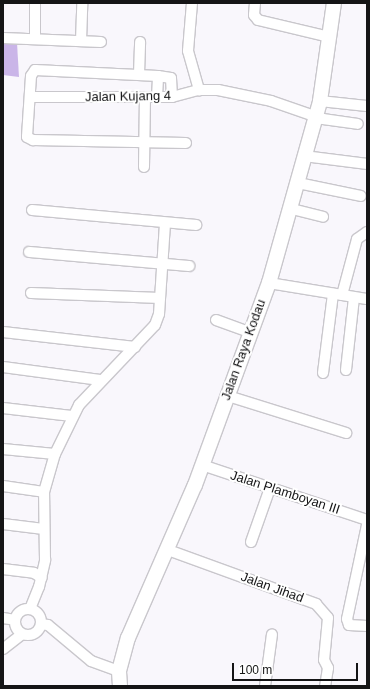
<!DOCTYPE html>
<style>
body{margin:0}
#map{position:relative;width:370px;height:689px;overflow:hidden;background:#f9f7fc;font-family:Arial,sans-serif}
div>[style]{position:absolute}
.water>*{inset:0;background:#cab5e8}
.roads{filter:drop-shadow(1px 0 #c9c7cc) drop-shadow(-1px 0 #c9c7cc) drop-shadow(0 1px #c9c7cc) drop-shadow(0 -1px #c9c7cc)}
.street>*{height:10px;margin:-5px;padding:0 5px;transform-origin:5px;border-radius:5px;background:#fff}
.street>.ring{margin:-5px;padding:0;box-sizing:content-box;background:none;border:10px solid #fff;border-radius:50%}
.secondary>*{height:14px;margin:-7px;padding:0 7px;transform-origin:7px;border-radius:7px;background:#fff}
span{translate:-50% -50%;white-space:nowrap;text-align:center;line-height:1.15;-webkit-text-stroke:4px #fff;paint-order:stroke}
.street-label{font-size:13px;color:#151516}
.frame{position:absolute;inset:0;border:4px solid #151516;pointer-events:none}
.scale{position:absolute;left:232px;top:663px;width:126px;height:18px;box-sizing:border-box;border:2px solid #151516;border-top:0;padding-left:5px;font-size:12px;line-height:14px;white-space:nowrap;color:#151516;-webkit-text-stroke:3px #fff;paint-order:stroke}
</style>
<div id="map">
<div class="water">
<div style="clip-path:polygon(3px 42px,17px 43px,19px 77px,3px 75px)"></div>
</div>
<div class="roads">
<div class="street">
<div style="left:192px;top:3px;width:48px;rotate:94.8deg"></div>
<div style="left:188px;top:51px;width:41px;rotate:74.2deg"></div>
<div style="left:255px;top:3px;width:12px;rotate:95deg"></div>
<div style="left:254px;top:15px;width:6px;rotate:51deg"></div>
<div style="left:258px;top:20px;width:74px;rotate:13.3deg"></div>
<div style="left:3px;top:38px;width:98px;rotate:2.3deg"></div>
<div style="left:35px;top:38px;width:35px;rotate:-90deg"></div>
<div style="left:81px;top:41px;width:38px;rotate:-88deg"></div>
<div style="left:139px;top:74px;width:32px;rotate:-88deg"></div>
<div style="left:158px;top:76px;width:13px;rotate:9deg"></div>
<div style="left:171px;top:78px;width:19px;rotate:87deg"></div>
<div style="left:31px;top:97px;width:141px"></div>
<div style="left:172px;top:97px;width:28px;rotate:-15deg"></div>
<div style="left:199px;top:90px;width:19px"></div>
<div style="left:218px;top:90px;width:54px;rotate:11.7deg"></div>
<div style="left:271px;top:101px;width:55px;rotate:19.1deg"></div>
<div style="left:323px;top:119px;width:35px;rotate:8deg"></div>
<div style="left:157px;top:97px;width:21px;rotate:-87deg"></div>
<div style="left:158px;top:76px;width:123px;rotate:-177.2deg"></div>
<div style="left:35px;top:70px;width:7px;rotate:124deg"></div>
<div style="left:31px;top:76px;width:61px;rotate:93.8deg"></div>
<div style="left:27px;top:137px;width:7px;rotate:27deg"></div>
<div style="left:33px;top:140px;width:153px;rotate:1.1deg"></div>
<div style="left:320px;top:101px;width:47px;rotate:6.1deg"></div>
<div style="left:304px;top:156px;width:64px;rotate:7.2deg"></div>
<div style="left:144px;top:167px;width:70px;rotate:-89.2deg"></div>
<div style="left:298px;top:183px;width:64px;rotate:11.7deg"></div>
<div style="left:292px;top:209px;width:32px;rotate:14deg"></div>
<div style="left:32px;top:210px;width:165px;rotate:5.2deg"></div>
<div style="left:29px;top:252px;width:161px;rotate:5deg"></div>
<div style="left:269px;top:283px;width:99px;rotate:9.3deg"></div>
<div style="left:31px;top:293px;width:129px;rotate:2.2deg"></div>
<div style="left:342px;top:295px;width:58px;rotate:-75deg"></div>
<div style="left:357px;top:239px;width:12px;rotate:-35deg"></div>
<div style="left:216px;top:320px;width:37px;rotate:20deg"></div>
<div style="left:3px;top:332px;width:133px;rotate:6.5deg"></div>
<div style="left:3px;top:367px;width:98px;rotate:7.6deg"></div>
<div style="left:346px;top:370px;width:73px;rotate:-83.7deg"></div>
<div style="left:323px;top:373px;width:80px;rotate:-82.8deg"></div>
<div style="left:228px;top:396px;width:124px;rotate:17.4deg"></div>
<div style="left:3px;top:408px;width:69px;rotate:6.6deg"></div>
<div style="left:3px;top:449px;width:52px;rotate:5.5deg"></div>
<div style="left:202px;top:465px;width:174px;rotate:18.4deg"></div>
<div style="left:3px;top:486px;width:41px;rotate:8.3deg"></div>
<div style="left:3px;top:524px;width:41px;rotate:7deg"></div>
<div style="left:367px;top:525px;width:96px;rotate:102deg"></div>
<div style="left:347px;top:619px;width:6px;rotate:72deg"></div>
<div style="left:349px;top:625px;width:18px;rotate:3deg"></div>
<div style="left:251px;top:542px;width:57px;rotate:-70.6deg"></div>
<div style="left:168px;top:550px;width:158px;rotate:20deg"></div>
<div style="left:316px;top:604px;width:18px;rotate:49deg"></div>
<div style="left:328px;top:618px;width:42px;rotate:95.4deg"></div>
<div style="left:324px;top:660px;width:9px;rotate:63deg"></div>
<div style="left:328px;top:668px;width:18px;rotate:99deg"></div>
<div style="left:3px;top:569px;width:31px;rotate:7deg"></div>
<div style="left:34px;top:573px;width:9px;rotate:32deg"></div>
<div class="ring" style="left:15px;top:609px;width:16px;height:16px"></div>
<div style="left:30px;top:609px;width:24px;rotate:-68deg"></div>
<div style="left:39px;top:587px;width:28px;rotate:-77deg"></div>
<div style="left:45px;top:560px;width:68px;rotate:-90.8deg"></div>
<div style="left:44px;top:492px;width:40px;rotate:-74deg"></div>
<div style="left:55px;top:454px;width:55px;rotate:-63.9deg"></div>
<div style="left:79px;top:405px;width:110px;rotate:-46.5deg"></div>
<div style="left:155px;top:325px;width:12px;rotate:-70deg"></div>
<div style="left:159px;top:314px;width:91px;rotate:-86.2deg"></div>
<div style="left:3px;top:618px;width:12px;rotate:9deg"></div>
<div style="left:41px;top:624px;width:7px;rotate:8deg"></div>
<div style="left:48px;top:625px;width:56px;rotate:39.9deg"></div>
<div style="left:91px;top:661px;width:30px;rotate:20deg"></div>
<div style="left:3px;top:649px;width:24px;rotate:-38deg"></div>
<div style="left:265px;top:686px;width:52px;rotate:-82.3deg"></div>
</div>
<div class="secondary">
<div style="left:120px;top:686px;width:15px;rotate:-94deg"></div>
<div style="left:119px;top:671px;width:34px;rotate:-75deg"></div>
<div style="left:128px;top:638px;width:167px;rotate:-66.4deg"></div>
<div style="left:195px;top:485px;width:215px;rotate:-69.9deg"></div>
<div style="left:269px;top:283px;width:189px;rotate:-74.3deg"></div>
<div style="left:320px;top:101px;width:99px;rotate:-81.9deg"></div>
</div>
</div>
<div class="street-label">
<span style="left:128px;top:97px;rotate:-1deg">Jalan Kujang 4</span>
<span style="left:244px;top:350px;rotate:-70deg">Jalan Raya Kodau</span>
<span style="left:285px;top:493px;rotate:18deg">Jalan Plamboyan III</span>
<span style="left:272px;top:588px;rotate:20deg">Jalan Jihad</span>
</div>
<div class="frame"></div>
<div class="scale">100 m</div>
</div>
